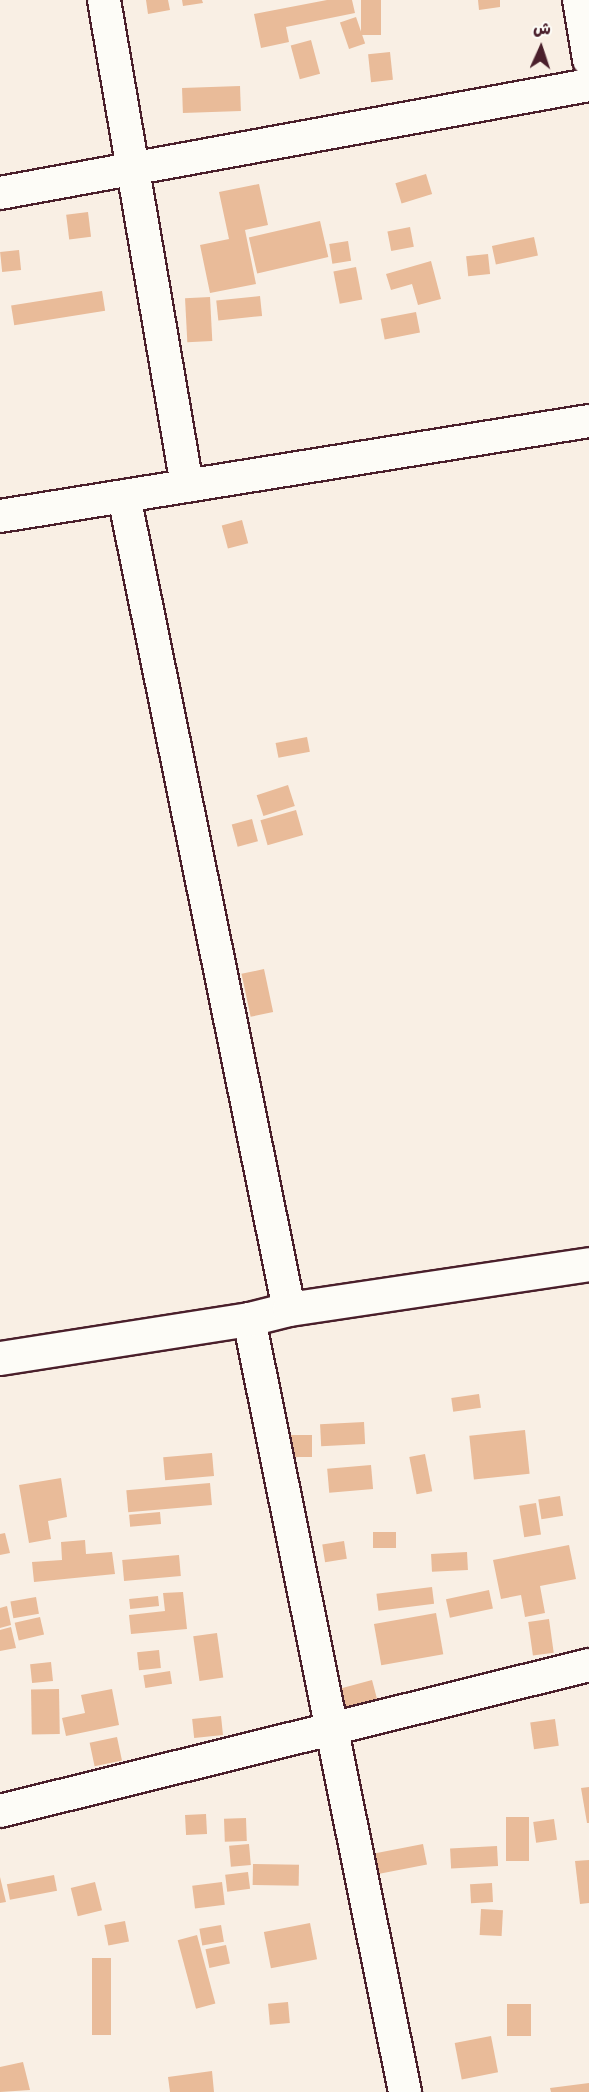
<!DOCTYPE html>
<meta charset="utf-8">
<style>
body{margin:0}
#map{position:relative;width:589px;height:2092px;overflow:hidden;background:#f9efe4;font-family:"Indie Flower","Playpen Sans Arabic",sans-serif}
div>[style]{position:absolute}
.building>*{inset:0;background:#e9bb99;transform-origin:0 0}
.roads{filter:drop-shadow(2px 0 #4a1f2b) drop-shadow(-2px 0 #4a1f2b) drop-shadow(0 2px #4a1f2b) drop-shadow(0 -2px #4a1f2b)}
.minor>*{height:32px;margin:-16px;padding:0 16px;transform-origin:16px;border-radius:16px;background:#fdfcf7}
.tertiary>*{height:33px;margin:-16.5px;padding:0 16.5px;transform-origin:16.5px;border-radius:16.5px;background:#fdfcf7}
span{translate:-50% -50%;white-space:nowrap;text-align:center;line-height:1.15;-webkit-text-stroke:4.5px #fdfcf7;paint-order:stroke}
.north{position:absolute;left:511px;top:18px;width:60px;height:60px;-webkit-text-stroke:4px #fdfcf7;paint-order:stroke;rotate:3deg;font-size:16px;font-weight:700;line-height:24px;text-align:center;color:#4a1f2b}
.north::after{content:'';display:block;margin:auto;width:21px;height:27px;background:#4a1f2b;clip-path:polygon(50% 0,100% 100%,50% 72%,0 100%)}
</style>
<div id="map">
<div class="building">
<div style="clip-path:polygon(146px 0,168px 0,170px 10px,148px 14px)"></div>
<div style="clip-path:polygon(182px 0,202px 0,203px 3px,183px 6px)"></div>
<div style="clip-path:polygon(327px 0,352px 0,355px 13px,286px 27px,289px 42px,261px 48px,254px 14px)"></div>
<div style="left:361px;top:0;width:20px;height:35px"></div>
<div style="clip-path:polygon(478px 0,500px 0,500px 7px,479px 10px)"></div>
<div style="left:356px;top:17px;width:28px;height:17px;rotate:71deg"></div>
<div style="left:311px;top:40px;width:35px;height:21px;rotate:75deg"></div>
<div style="left:390px;top:52px;width:28px;height:22px;rotate:84deg"></div>
<div style="left:240px;top:86px;width:25px;height:58px;rotate:88deg"></div>
<div style="left:426px;top:174px;width:21px;height:32px;rotate:73deg"></div>
<div style="clip-path:polygon(259px 184px,268px 225px,245px 230px,256px 284px,210px 293px,200px 245px,229px 239px,219px 192px)"></div>
<div style="left:88px;top:212px;width:25px;height:22px;rotate:83deg"></div>
<div style="left:320px;top:221px;width:37px;height:73px;rotate:77deg"></div>
<div style="left:410px;top:227px;width:20px;height:23px;rotate:79deg"></div>
<div style="left:534px;top:237px;width:19px;height:43px;rotate:78deg"></div>
<div style="left:348px;top:241px;width:20px;height:19px;rotate:81deg"></div>
<div style="left:19px;top:250px;width:20px;height:19px;rotate:84deg"></div>
<div style="left:488px;top:254px;width:20px;height:22px;rotate:84deg"></div>
<div style="clip-path:polygon(431px 261px,441px 299px,418px 305px,412px 284px,391px 290px,386px 274px)"></div>
<div style="left:356px;top:267px;width:33px;height:23px;rotate:79deg"></div>
<div style="left:102px;top:291px;width:20px;height:92px;rotate:81deg"></div>
<div style="left:260px;top:296px;width:20px;height:44px;rotate:84deg"></div>
<div style="left:210px;top:297px;width:44px;height:25px;rotate:87deg"></div>
<div style="left:416px;top:312px;width:21px;height:36px;rotate:79deg"></div>
<div style="left:242px;top:520px;width:24px;height:21px;rotate:75deg"></div>
<div style="left:307px;top:737px;width:15px;height:32px;rotate:79deg"></div>
<div style="left:288px;top:785px;width:22px;height:33px;rotate:72deg"></div>
<div style="left:296px;top:810px;width:26px;height:37px;rotate:74deg"></div>
<div style="left:252px;top:819px;width:23px;height:21px;rotate:75deg"></div>
<div style="left:264px;top:969px;width:44px;height:23px;rotate:78deg"></div>
<div style="left:479px;top:1394px;width:14px;height:28px;rotate:82deg"></div>
<div style="left:364px;top:1422px;width:22px;height:44px;rotate:87deg"></div>
<div style="left:525px;top:1430px;width:44px;height:56px;rotate:84deg"></div>
<div style="left:312px;top:1435px;width:22px;height:31px;rotate:90deg"></div>
<div style="left:212px;top:1453px;width:23px;height:49px;rotate:85deg"></div>
<div style="left:425px;top:1454px;width:38px;height:16px;rotate:79deg"></div>
<div style="left:371px;top:1465px;width:24px;height:44px;rotate:85deg"></div>
<div style="clip-path:polygon(61px 1478px,67px 1517px,48px 1521px,51px 1539px,29px 1543px,19px 1485px)"></div>
<div style="left:210px;top:1483px;width:22px;height:84px;rotate:85deg"></div>
<div style="left:560px;top:1496px;width:20px;height:22px;rotate:81deg"></div>
<div style="left:536px;top:1503px;width:32px;height:17px;rotate:81deg"></div>
<div style="left:160px;top:1512px;width:12px;height:31px;rotate:85deg"></div>
<div style="left:373px;top:1532px;width:23px;height:16px"></div>
<div style="clip-path:polygon(5px 1533px,10px 1553px,0 1555px,0 1534px)"></div>
<div style="clip-path:polygon(85px 1540px,86px 1554px,112px 1552px,115px 1574px,34px 1582px,32px 1562px,62px 1560px,61px 1542px)"></div>
<div style="left:344px;top:1541px;width:18px;height:22px;rotate:81deg"></div>
<div style="clip-path:polygon(569px 1545px,576px 1579px,540px 1586px,545px 1613px,525px 1617px,521px 1595px,501px 1599px,493px 1560px)"></div>
<div style="left:467px;top:1552px;width:18px;height:36px;rotate:87deg"></div>
<div style="left:179px;top:1555px;width:21px;height:57px;rotate:85deg"></div>
<div style="left:432px;top:1587px;width:17px;height:56px;rotate:83deg"></div>
<div style="left:489px;top:1590px;width:19px;height:44px;rotate:78deg"></div>
<div style="clip-path:polygon(183px 1592px,187px 1629px,131px 1634px,129px 1615px,165px 1611px,163px 1593px)"></div>
<div style="left:158px;top:1596px;width:10px;height:29px;rotate:84deg"></div>
<div style="left:36px;top:1597px;width:17px;height:26px;rotate:80deg"></div>
<div style="clip-path:polygon(7px 1606px,11px 1625px,0 1628px,0 1608px)"></div>
<div style="left:436px;top:1613px;width:42px;height:63px;rotate:80deg"></div>
<div style="left:40px;top:1617px;width:18px;height:26px;rotate:77deg"></div>
<div style="left:549px;top:1619px;width:34px;height:21px;rotate:82deg"></div>
<div style="clip-path:polygon(11px 1627px,16px 1648px,0 1651px,0 1630px)"></div>
<div style="left:217px;top:1633px;width:45px;height:24px;rotate:82deg"></div>
<div style="left:159px;top:1650px;width:18px;height:22px;rotate:84deg"></div>
<div style="left:51px;top:1662px;width:19px;height:21px;rotate:84deg"></div>
<div style="left:170px;top:1671px;width:13px;height:27px;rotate:81deg"></div>
<div style="left:372px;top:1680px;width:24px;height:43px;rotate:75deg"></div>
<div style="left:59px;top:1689px;width:45px;height:28px;rotate:89deg"></div>
<div style="clip-path:polygon(112px 1689px,119px 1725px,66px 1736px,62px 1718px,85px 1713px,81px 1695px)"></div>
<div style="left:221px;top:1716px;width:19px;height:29px;rotate:84deg"></div>
<div style="left:555px;top:1719px;width:27px;height:25px;rotate:82deg"></div>
<div style="left:117px;top:1737px;width:24px;height:28px;rotate:78deg"></div>
<div style="clip-path:polygon(589px 1787px,589px 1823px,587px 1823px,581px 1788px)"></div>
<div style="left:206px;top:1814px;width:20px;height:21px;rotate:87deg"></div>
<div style="left:506px;top:1817px;width:23px;height:44px"></div>
<div style="left:246px;top:1818px;width:23px;height:22px;rotate:88deg"></div>
<div style="left:554px;top:1819px;width:21px;height:21px;rotate:82deg"></div>
<div style="left:249px;top:1844px;width:21px;height:20px;rotate:85deg"></div>
<div style="left:423px;top:1844px;width:21px;height:55px;rotate:79deg"></div>
<div style="left:497px;top:1846px;width:20px;height:47px;rotate:87deg"></div>
<div style="clip-path:polygon(589px 1860px,589px 1903px,580px 1904px,575px 1861px)"></div>
<div style="left:253px;top:1864px;width:46px;height:21px;rotate:1deg"></div>
<div style="left:248px;top:1872px;width:17px;height:23px;rotate:83deg"></div>
<div style="left:54px;top:1875px;width:16px;height:48px;rotate:79deg"></div>
<div style="clip-path:polygon(0 1877px,6px 1902px,0 1903px)"></div>
<div style="left:95px;top:1882px;width:29px;height:25px;rotate:76deg"></div>
<div style="left:222px;top:1882px;width:23px;height:30px;rotate:83deg"></div>
<div style="left:492px;top:1883px;width:19px;height:22px;rotate:87deg"></div>
<div style="left:481px;top:1909px;width:22px;height:26px;rotate:3deg"></div>
<div style="left:125px;top:1921px;width:21px;height:21px;rotate:79deg"></div>
<div style="left:310px;top:1923px;width:37px;height:47px;rotate:79deg"></div>
<div style="left:221px;top:1925px;width:17px;height:22px;rotate:80deg"></div>
<div style="left:197px;top:1935px;width:71px;height:20px;rotate:75deg"></div>
<div style="left:226px;top:1945px;width:19px;height:21px;rotate:78deg"></div>
<div style="left:92px;top:1958px;width:19px;height:77px"></div>
<div style="left:288px;top:2002px;width:21px;height:20px;rotate:85deg"></div>
<div style="left:507px;top:2004px;width:24px;height:32px"></div>
<div style="left:491px;top:2036px;width:37px;height:37px;rotate:79deg"></div>
<div style="clip-path:polygon(23px 2062px,30px 2090px,0 2092px,0 2067px)"></div>
<div style="clip-path:polygon(212px 2071px,214px 2092px,170px 2092px,168px 2077px)"></div>
<div style="clip-path:polygon(589px 2083px,589px 2092px,551px 2092px,550px 2088px)"></div>
</div>
<div class="roads">
<div class="minor">
<div style="left:104px;top:0;width:493px;rotate:80.3deg"></div>
<div style="left:579px;top:0;width:61px;rotate:80.5deg"></div>
<div style="left:0;top:193px;width:599px;rotate:-10.39deg"></div>
<div style="left:124px;top:496px;width:830px;rotate:78.53deg"></div>
<div style="left:0;top:516px;width:597px;rotate:-9.16deg"></div>
<div style="left:249px;top:1319px;width:789px;rotate:78.59deg"></div>
<div style="left:0;top:1811px;width:607px;rotate:-13.92deg"></div>
</div>
<div class="tertiary">
<div style="left:0;top:1358px;width:252px;rotate:-8.9deg"></div>
<div style="left:249px;top:1319px;width:41px;rotate:-14deg"></div>
<div style="left:289px;top:1309px;width:303px;rotate:-8.5deg"></div>
</div>
</div>
<div class="north">ش</div>
</div>
